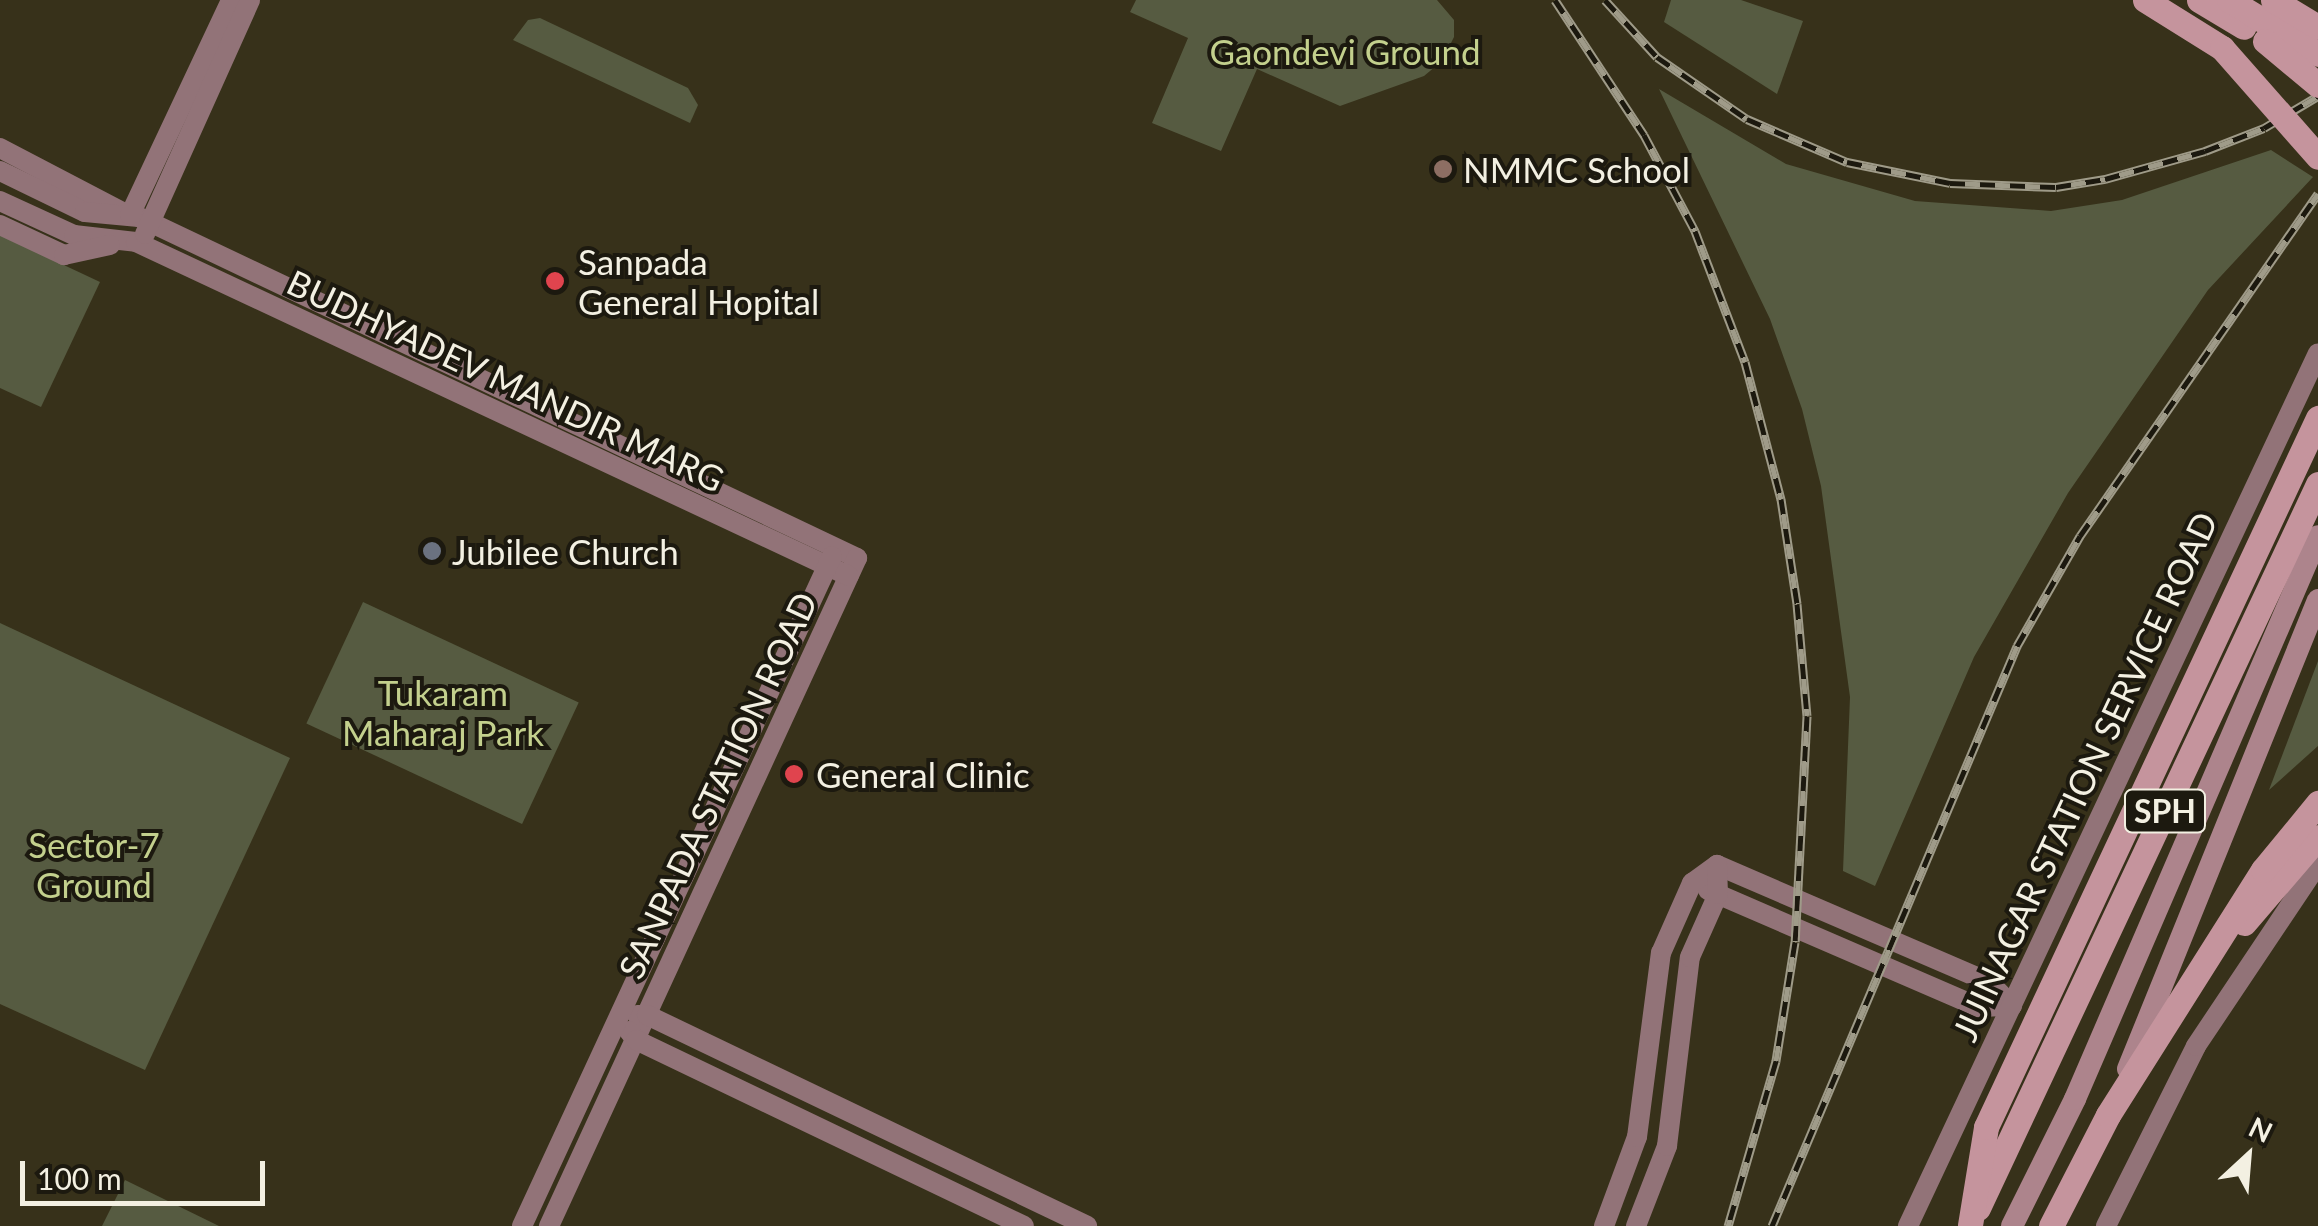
<!DOCTYPE html>
<style>
body{margin:0}
#map{position:relative;width:2318px;height:1226px;overflow:hidden;background:#37311a;font-family:Lato,sans-serif}
div>[style]{position:absolute}
.green>*{inset:0;background:#565b41;transform-origin:0 0}
.secondary>*{height:20px;margin:-10px;padding:0 10px;transform-origin:10px;border-radius:10px;background:#927378}
.primary>*{height:22px;margin:-11px;padding:0 11px;transform-origin:11px;border-radius:11px;background:#ad848c}
.highway>*{height:25px;margin:-12.5px;padding:0 12.5px;transform-origin:12.5px;border-radius:12.5px;background:#c5949d}
.rail>*{height:9px;margin-top:-4.5px;transform-origin:0;background:repeating-linear-gradient(90deg,#1c190f 0 15px,#9f9b89 0 30px);box-sizing:border-box;border-block:2px solid #9f9b89}
.highway-bridge>*{height:25px;margin:-12.5px;padding:0 12.5px;transform-origin:12.5px;border-radius:12.5px;background:#c5949d}
.dots>*{width:28px;height:28px;translate:-50% -50%;box-sizing:border-box;border:5px solid #1c190f;border-radius:50%}
span{translate:-50% -50%;white-space:nowrap;text-align:center;line-height:1.15;-webkit-text-stroke:8px #1c190f;paint-order:stroke}
.shield-label span{padding:2px 8px;background:#1c190f;border:2px solid;border-radius:8px;-webkit-text-stroke-width:0}
.shield-label{font-size:32px;color:#f3f0e2;font-weight:700}
.park-label{font-size:35px;color:#c3d08d}
.poi-label{font-size:35px;color:#f3f0e2}
.left{translate:0 -50%;text-align:left}
.street-label{font-size:35px;color:#f3f0e2}
.north{position:absolute;left:2198px;top:1106px;width:100px;height:100px;-webkit-text-stroke:8px #1c190f;paint-order:stroke;rotate:26deg;font-size:28px;font-weight:700;line-height:40px;text-align:center;color:#f3f0e2}
.north::after{content:'';display:block;margin:auto;width:35px;height:45px;background:#f3f0e2;clip-path:polygon(50% 0,100% 100%,50% 72%,0 100%)}
.scale{position:absolute;left:20px;top:1161px;width:245px;height:45px;box-sizing:border-box;border:5px solid #f3f0e2;border-top:0;padding-left:12px;font-size:30px;line-height:35px;white-space:nowrap;color:#f3f0e2;-webkit-text-stroke:8px #1c190f;paint-order:stroke}
</style>
<div id="map">
<div class="green">
<div style="clip-path:polygon(1136px 0,1437px 0,1454px 20px,1454px 37px,1442px 61px,1424px 76px,1340px 106px,1257px 69px,1221px 151px,1152px 123px,1188px 38px,1130px 12px)"></div>
<div style="clip-path:polygon(1671px 0,1741px 0,1803px 21px,1777px 94px,1664px 22px)"></div>
<div style="clip-path:polygon(540px 18px,688px 88px,698px 105px,690px 123px,513px 40px,528px 20px)"></div>
<div style="clip-path:polygon(1659px 89px,1786px 164px,1915px 201px,2051px 211px,2122px 200px,2271px 150px,2313px 177px,2208px 290px,2068px 493px,1974px 657px,1875px 886px,1843px 871px,1850px 697px,1821px 486px,1802px 409px,1770px 319px)"></div>
<div style="clip-path:polygon(0 235px,100px 282px,41px 407px,0 388px)"></div>
<div style="left:363px;top:602px;width:238px;height:134px;rotate:25deg"></div>
<div style="clip-path:polygon(0 623px,290px 758px,145px 1070px,0 1004px)"></div>
<div style="clip-path:polygon(2318px 661px,2318px 746px,2269px 790px)"></div>
<div style="clip-path:polygon(125px 1180px,219px 1226px,102px 1226px)"></div>
</div>
<div class="secondary">
<div style="left:0;top:148px;width:142px;rotate:27.6deg"></div>
<div style="left:0;top:171px;width:94px;rotate:25.8deg"></div>
<div style="left:85px;top:212px;width:54px;rotate:5.3deg"></div>
<div style="left:139px;top:217px;width:795px;rotate:25.4deg"></div>
<div style="left:857px;top:558px;width:736px;rotate:114.75deg"></div>
<div style="left:0;top:201px;width:81px;rotate:24.7deg"></div>
<div style="left:74px;top:235px;width:62px;rotate:6.4deg"></div>
<div style="left:136px;top:242px;width:787px;rotate:25.1deg"></div>
<div style="left:130px;top:215px;width:238px;rotate:-64.8deg"></div>
<div style="left:0;top:225px;width:71px;rotate:25.1deg"></div>
<div style="left:64px;top:255px;width:47px;rotate:-12.3deg"></div>
<div style="left:145px;top:234px;width:256px;rotate:-65.8deg"></div>
<div style="left:1717px;top:865px;width:296px;rotate:23.3deg"></div>
<div style="left:1989px;top:982px;width:33px;rotate:46deg"></div>
<div style="left:1708px;top:890px;width:295px;rotate:23.4deg"></div>
<div style="left:1979px;top:1007px;width:33px;rotate:-2deg"></div>
<div style="left:637px;top:1015px;width:10px"></div>
<div style="left:647px;top:1015px;width:488px;rotate:25.6deg"></div>
<div style="left:629px;top:1031px;width:11px;rotate:52deg"></div>
<div style="left:636px;top:1040px;width:430px;rotate:25.6deg"></div>
<div style="left:522px;top:1226px;width:738px;rotate:-65.17deg"></div>
<div style="left:1604px;top:1226px;width:95px;rotate:-69.7deg"></div>
<div style="left:1637px;top:1137px;width:186px;rotate:-82.6deg"></div>
<div style="left:1661px;top:953px;width:77px;rotate:-66.1deg"></div>
<div style="left:1692px;top:883px;width:31px;rotate:-36deg"></div>
<div style="left:1636px;top:1226px;width:86px;rotate:-68.8deg"></div>
<div style="left:1667px;top:1146px;width:190px;rotate:-83.1deg"></div>
<div style="left:1690px;top:957px;width:69px;rotate:-66deg"></div>
<div style="left:1718px;top:894px;width:29px;rotate:-92deg"></div>
<div style="left:1908px;top:1226px;width:964px;rotate:-64.84deg"></div>
<div style="left:2106px;top:1226px;width:201px;rotate:-63.4deg"></div>
<div style="left:2196px;top:1046px;width:219px;rotate:-56.2deg"></div>
</div>
<div class="primary">
<div style="left:2128px;top:1069px;width:506px;rotate:-67.95deg"></div>
<div style="left:2012px;top:1226px;width:142px;rotate:-63.6deg"></div>
<div style="left:2075px;top:1099px;width:613px;rotate:-66.65deg"></div>
</div>
<div class="highway">
<div style="left:2199px;top:0;width:52px;rotate:31deg"></div>
<div style="left:2229px;top:0;width:104px;rotate:31.2deg"></div>
<div style="left:2273px;top:0;width:52px;rotate:31deg"></div>
<div style="left:2244px;top:923px;width:113px;rotate:-49.3deg"></div>
<div style="left:1978px;top:1208px;width:800px;rotate:-64.84deg"></div>
<div style="left:1970px;top:1225px;width:99px;rotate:-80.7deg"></div>
<div style="left:1986px;top:1127px;width:783px;rotate:-64.91deg"></div>
<div style="left:2051px;top:1226px;width:125px;rotate:-62.8deg"></div>
<div style="left:2108px;top:1115px;width:290px;rotate:-57.7deg"></div>
<div style="left:2263px;top:870px;width:87px;rotate:-50.6deg"></div>
</div>
<div class="rail">
<div style="left:1555px;top:0;width:162px;rotate:56.6deg"></div>
<div style="left:1644px;top:135px;width:109px;rotate:62deg"></div>
<div style="left:1695px;top:231px;width:140px;rotate:69.1deg"></div>
<div style="left:1745px;top:362px;width:142px;rotate:75.3deg"></div>
<div style="left:1781px;top:499px;width:106px;rotate:81.3deg"></div>
<div style="left:1797px;top:604px;width:112px;rotate:84.9deg"></div>
<div style="left:1807px;top:716px;width:226px;rotate:93deg"></div>
<div style="left:1795px;top:942px;width:121px;rotate:99.1deg"></div>
<div style="left:1776px;top:1061px;width:172px;rotate:106.2deg"></div>
<div style="left:1605px;top:0;width:77px;rotate:47.6deg"></div>
<div style="left:1657px;top:57px;width:109px;rotate:34.6deg"></div>
<div style="left:1747px;top:119px;width:109px;rotate:23.3deg"></div>
<div style="left:1847px;top:162px;width:105px;rotate:11.5deg"></div>
<div style="left:1950px;top:183px;width:106px;rotate:2.2deg"></div>
<div style="left:2056px;top:187px;width:50px;rotate:-9.3deg"></div>
<div style="left:2105px;top:179px;width:104px;rotate:-15.6deg"></div>
<div style="left:2205px;top:151px;width:63px;rotate:-21.3deg"></div>
<div style="left:2264px;top:128px;width:63px;rotate:-30.7deg"></div>
<div style="left:1772px;top:1226px;width:630px;rotate:-67.1deg"></div>
<div style="left:2017px;top:646px;width:127px;rotate:-60.2deg"></div>
<div style="left:2080px;top:536px;width:417px;rotate:-55.2deg"></div>
</div>
<div class="highway-bridge">
<div style="left:2145px;top:0;width:91px;rotate:31.9deg"></div>
<div style="left:2222px;top:48px;width:145px;rotate:48.6deg"></div>
<div style="left:2265px;top:41px;width:69px;rotate:39.7deg"></div>
</div>
<div class="dots">
<div style="left:1443px;top:169px;background:#8d6e63"></div>
<div style="left:555px;top:281px;background:#e0444e"></div>
<div style="left:432px;top:551px;background:#6b7280"></div>
<div style="left:794px;top:774px;background:#e0444e"></div>
</div>
<div class="shield-label">
<span style="left:2165px;top:811px">SPH</span>
</div>
<div class="park-label">
<span style="left:1345px;top:51px">Gaondevi Ground</span>
<span style="left:443px;top:712px">Tukaram<br>Maharaj Park</span>
<span style="left:94px;top:864px">Sector-7<br>Ground</span>
</div>
<div class="poi-label">
<span class="left" style="left:1463px;top:169px">NMMC School</span>
<span class="left" style="left:578px;top:281px">Sanpada<br>General Hopital</span>
<span class="left" style="left:452px;top:551px">Jubilee Church</span>
<span class="left" style="left:816px;top:774px">General Clinic</span>
</div>
<div class="street-label">
<span style="left:506px;top:380px;rotate:25deg">BUDHYADEV MANDIR MARG</span>
<span style="left:2084px;top:776px;rotate:-65deg">JUINAGAR STATION SERVICE ROAD</span>
<span style="left:717px;top:785px;rotate:-65deg">SANPADA STATION ROAD</span>
</div>
<div class="north">N</div>
<div class="scale">100 m</div>
</div>
